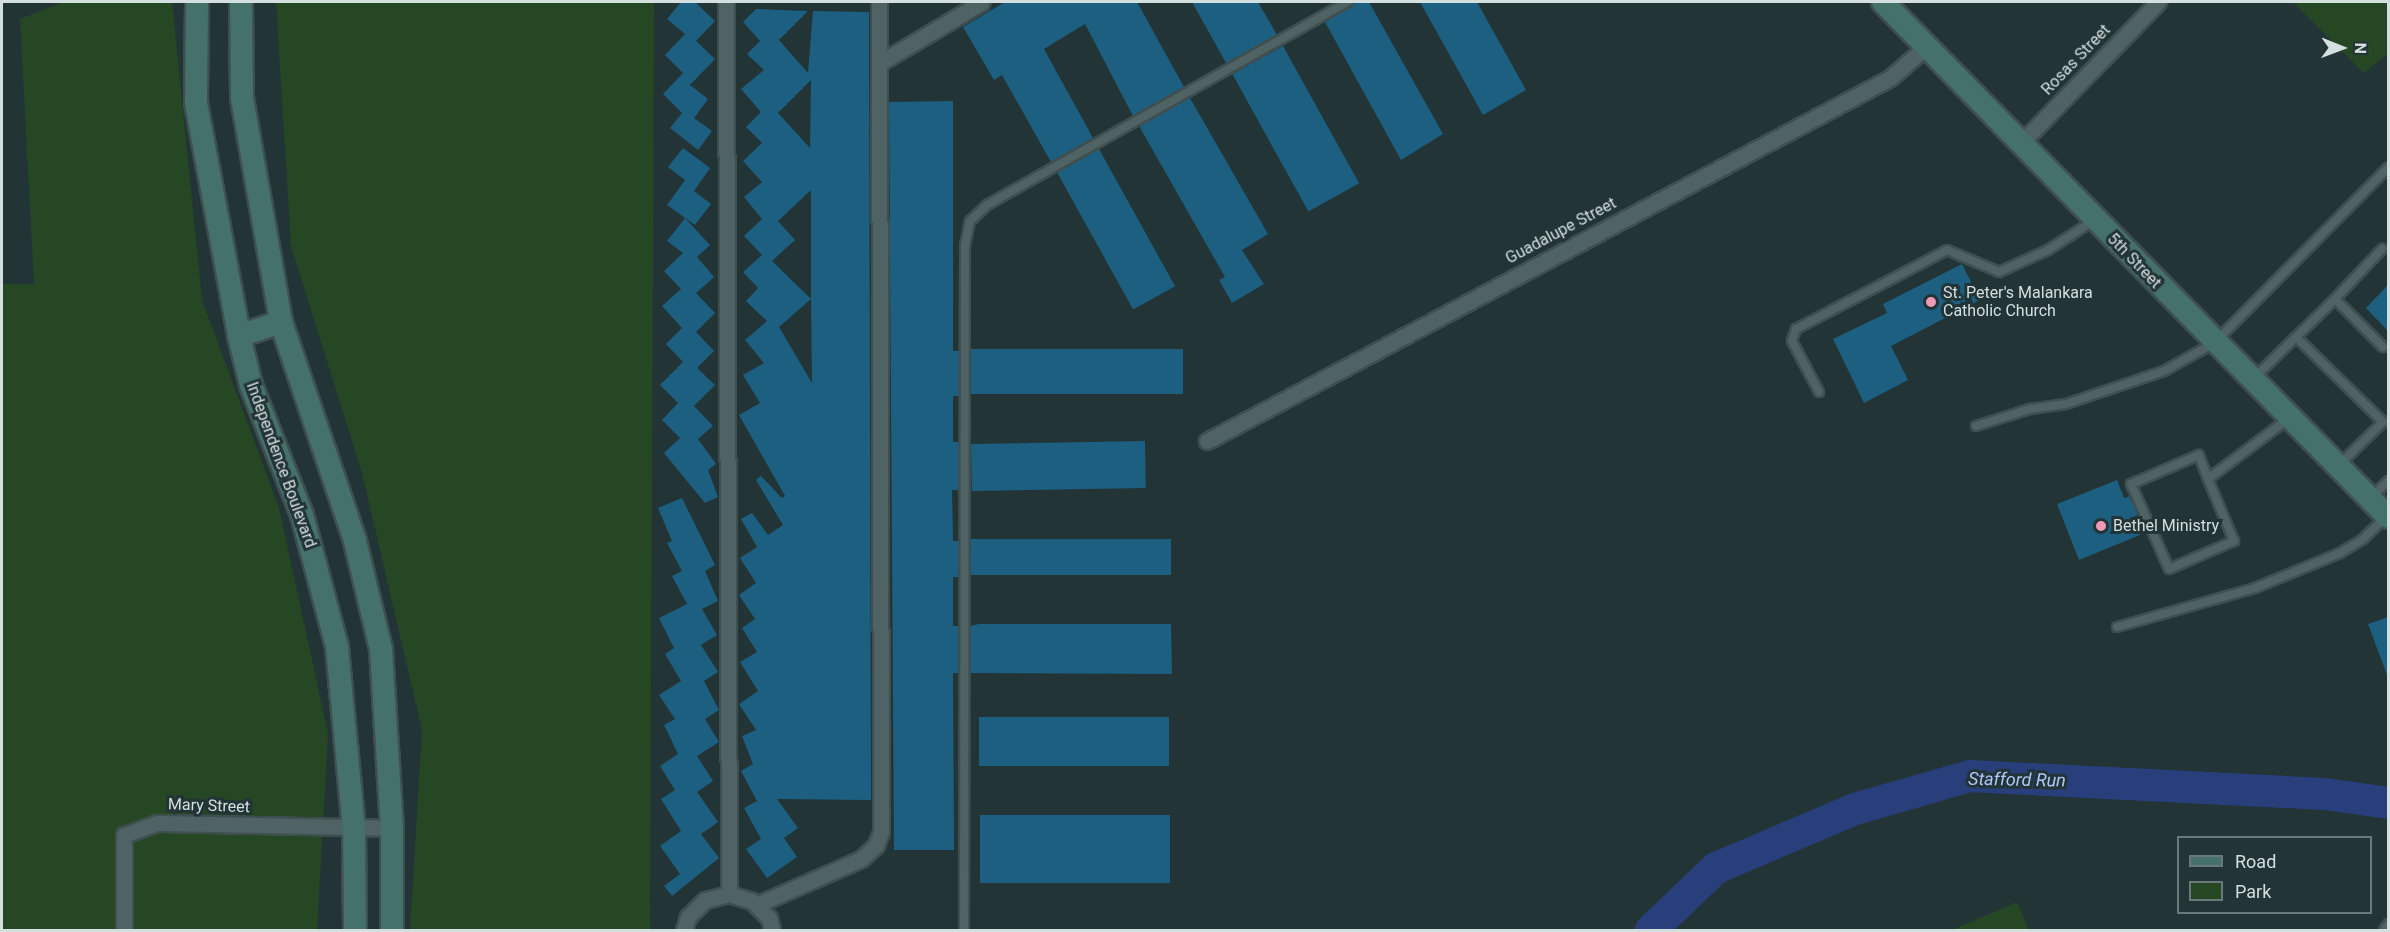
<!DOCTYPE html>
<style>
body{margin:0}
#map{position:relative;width:2390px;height:932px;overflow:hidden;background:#223436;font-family:Roboto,sans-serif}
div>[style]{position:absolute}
.green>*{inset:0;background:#264724}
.river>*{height:32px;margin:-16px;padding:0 16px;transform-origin:16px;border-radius:16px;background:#293f7c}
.building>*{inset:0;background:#1c5f81;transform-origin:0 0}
.roads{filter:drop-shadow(2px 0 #3f4f50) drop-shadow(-2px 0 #3f4f50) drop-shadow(0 2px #3f4f50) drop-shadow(0 -2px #3f4f50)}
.service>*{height:8px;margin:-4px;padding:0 4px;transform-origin:4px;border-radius:4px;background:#4f6264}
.minor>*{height:15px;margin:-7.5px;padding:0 7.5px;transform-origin:7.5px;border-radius:7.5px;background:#4f6264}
.secondary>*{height:22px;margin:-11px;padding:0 11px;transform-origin:11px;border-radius:11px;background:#45716b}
.dots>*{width:16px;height:16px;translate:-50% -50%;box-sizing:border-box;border:3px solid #223436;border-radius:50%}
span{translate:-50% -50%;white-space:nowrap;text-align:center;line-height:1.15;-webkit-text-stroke:6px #223436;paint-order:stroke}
.street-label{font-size:16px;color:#d4dfe0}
.poi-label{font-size:16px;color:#d4dfe0}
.left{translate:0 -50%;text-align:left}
.water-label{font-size:18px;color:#afc6fd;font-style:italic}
.frame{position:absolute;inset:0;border:3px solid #d4dfe0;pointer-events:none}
.legend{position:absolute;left:2177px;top:836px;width:195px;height:78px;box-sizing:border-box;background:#223436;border:2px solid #69787a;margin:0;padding:8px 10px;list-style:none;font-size:18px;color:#d4dfe0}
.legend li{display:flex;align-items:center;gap:12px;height:30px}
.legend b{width:30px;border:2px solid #69787a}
.north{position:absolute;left:2312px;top:18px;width:60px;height:60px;-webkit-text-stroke:4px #223436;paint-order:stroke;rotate:91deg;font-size:16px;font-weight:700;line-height:24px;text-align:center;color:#d4dfe0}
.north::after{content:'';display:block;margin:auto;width:21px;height:27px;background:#d4dfe0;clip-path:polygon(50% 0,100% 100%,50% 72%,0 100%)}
</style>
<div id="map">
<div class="green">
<div style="clip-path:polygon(63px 2px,172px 2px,202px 300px,279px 508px,328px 734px,317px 930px,2px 930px,2px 284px,34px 284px,20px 19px)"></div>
<div style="clip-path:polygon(276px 2px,654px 2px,650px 930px,410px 930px,422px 730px,362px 473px,291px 246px)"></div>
<div style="clip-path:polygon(2293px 2px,2388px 2px,2388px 53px,2364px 73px)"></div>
<div style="clip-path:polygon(2017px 902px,2029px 930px,1952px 930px)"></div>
</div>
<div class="river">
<div style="left:1651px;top:930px;width:90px;rotate:-43.6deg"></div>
<div style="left:1716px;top:868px;width:151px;rotate:-23deg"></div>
<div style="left:1855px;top:809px;width:120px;rotate:-16deg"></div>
<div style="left:1970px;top:776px;width:355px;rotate:2.9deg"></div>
<div style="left:2325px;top:794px;width:64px;rotate:8.1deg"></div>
</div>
<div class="building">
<div style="clip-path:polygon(681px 2px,695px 2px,715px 21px,696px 41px,715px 59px,690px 85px,708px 99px,694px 118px,712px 131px,698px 150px,670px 128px,682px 113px,663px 94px,683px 73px,665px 55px,685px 34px,667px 19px)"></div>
<div style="clip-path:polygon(1005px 2px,1137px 2px,1184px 87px,1133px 116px,1085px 24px,1044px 49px,1093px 138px,1051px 162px,1002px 75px,994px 80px,963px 27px)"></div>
<div style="clip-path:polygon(1192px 2px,1258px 2px,1277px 35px,1226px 63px)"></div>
<div style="clip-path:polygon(1354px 2px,1369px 2px,1443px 134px,1401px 160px,1325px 22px)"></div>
<div style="clip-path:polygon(1420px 2px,1477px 2px,1526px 90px,1483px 115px)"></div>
<div style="clip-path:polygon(evenodd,756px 9px,808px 11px,779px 40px,808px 73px,813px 11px,869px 12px,871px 800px,777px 799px,798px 828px,784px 838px,797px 857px,767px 878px,746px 849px,761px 839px,744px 808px,757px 801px,741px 771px,753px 764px,742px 736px,756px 730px,739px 704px,758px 691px,740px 662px,757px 652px,742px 628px,755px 619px,739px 595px,756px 583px,740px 558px,757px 547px,741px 519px,752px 513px,768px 535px,783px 525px,756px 480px,761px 476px,782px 498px,785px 496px,739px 415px,760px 403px,743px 375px,764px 363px,745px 340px,767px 321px,746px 301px,758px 288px,743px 272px,762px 255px,744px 236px,762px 219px,744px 197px,762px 182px,743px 161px,762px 143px,746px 127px,761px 112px,741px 89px,764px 70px,747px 54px,760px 41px,743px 22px,756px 9px,811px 80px,810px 148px,778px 113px,811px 80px,756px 9px,811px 190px,811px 299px,812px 383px,779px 327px,811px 299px,772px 261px,795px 240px,778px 221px,811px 190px)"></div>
<div style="left:1283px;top:46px;width:157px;height:58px;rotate:61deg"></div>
<div style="clip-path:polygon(1190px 98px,1268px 234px,1242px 250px,1264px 284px,1232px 303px,1219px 280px,1225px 277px,1139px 126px)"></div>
<div style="clip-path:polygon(953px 101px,953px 351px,959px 351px,959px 396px,953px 396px,953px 442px,959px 442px,959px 490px,952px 490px,953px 541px,959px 541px,959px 577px,953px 577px,953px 626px,958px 626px,958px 673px,953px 673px,954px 850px,894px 850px,889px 102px)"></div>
<div style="clip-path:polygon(683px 148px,710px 168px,694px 191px,711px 204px,695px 225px,667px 205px,685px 180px,668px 167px)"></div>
<div style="left:1099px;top:149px;width:157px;height:48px;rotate:61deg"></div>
<div style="clip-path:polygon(685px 218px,710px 245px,697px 257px,714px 277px,696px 293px,715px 313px,696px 332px,714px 351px,697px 368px,715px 385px,694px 406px,713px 426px,698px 439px,716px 464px,708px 470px,718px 497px,705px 503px,664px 453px,680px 438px,662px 420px,678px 403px,660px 385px,683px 362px,666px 344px,682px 328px,662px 306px,681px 289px,664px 271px,683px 253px,667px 241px)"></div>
<div style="clip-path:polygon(1962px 264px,1980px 300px,1891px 346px,1908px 380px,1864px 403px,1833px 339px,1887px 313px,1883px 304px)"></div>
<div style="clip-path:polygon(2388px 285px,2388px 331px,2366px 308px)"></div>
<div style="left:1183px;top:349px;width:45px;height:212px;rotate:90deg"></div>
<div style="left:1145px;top:441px;width:47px;height:174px;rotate:89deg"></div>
<div style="clip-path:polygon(2117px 480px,2124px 498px,2130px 496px,2138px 515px,2133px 517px,2140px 535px,2079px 560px,2057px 504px)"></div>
<div style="clip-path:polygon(682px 498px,715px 565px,705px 571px,718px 601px,702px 609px,717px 635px,701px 645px,718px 672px,704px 681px,719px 710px,705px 719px,719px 742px,697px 756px,713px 781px,697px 792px,718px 822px,701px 834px,719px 858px,672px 896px,664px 886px,680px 874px,660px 846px,681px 831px,661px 799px,675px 790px,660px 766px,678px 754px,664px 725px,675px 719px,659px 695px,681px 681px,665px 654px,674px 648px,659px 618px,687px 604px,672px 576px,682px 571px,667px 543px,672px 541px,658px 508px)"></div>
<div style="left:1171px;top:539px;width:36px;height:200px;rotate:90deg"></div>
<div style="clip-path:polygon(2388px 617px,2388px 675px,2387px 675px,2368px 624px)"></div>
<div style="clip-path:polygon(979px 624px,1171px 624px,1172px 674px,970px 673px,970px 626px)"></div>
<div style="left:979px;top:717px;width:190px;height:49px"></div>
<div style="left:980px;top:815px;width:190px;height:68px"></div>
</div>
<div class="roads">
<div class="service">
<div style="left:2335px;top:299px;width:69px;rotate:-46.8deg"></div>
<div style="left:2296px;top:337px;width:54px;rotate:-44.3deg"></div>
<div style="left:2335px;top:299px;width:68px;rotate:45deg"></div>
<div style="left:2255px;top:377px;width:57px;rotate:-44.3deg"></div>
<div style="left:2296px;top:337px;width:122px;rotate:44.3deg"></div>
<div style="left:2383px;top:422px;width:60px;rotate:135.7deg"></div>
<div style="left:1819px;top:392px;width:58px;rotate:-117.9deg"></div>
<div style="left:1792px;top:341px;width:13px;rotate:-72deg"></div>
<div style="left:1796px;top:329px;width:170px;rotate:-27.6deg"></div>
<div style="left:1947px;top:250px;width:56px;rotate:22.9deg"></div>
<div style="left:1999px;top:272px;width:54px;rotate:-24.2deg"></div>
<div style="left:2048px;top:250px;width:54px;rotate:-32.8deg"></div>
<div style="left:1976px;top:426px;width:57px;rotate:-17.5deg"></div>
<div style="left:2030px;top:409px;width:36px;rotate:-8deg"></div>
<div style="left:2066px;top:404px;width:103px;rotate:-18.6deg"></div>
<div style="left:2164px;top:371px;width:57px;rotate:-29.2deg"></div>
<div style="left:2214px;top:343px;width:247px;rotate:-45.2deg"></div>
<div style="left:2208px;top:479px;width:26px;rotate:-111deg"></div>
<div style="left:2199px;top:455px;width:74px;rotate:156.9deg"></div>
<div style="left:2131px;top:484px;width:93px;rotate:65.9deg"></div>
<div style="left:2169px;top:569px;width:71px;rotate:-23.3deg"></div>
<div style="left:2234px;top:541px;width:67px;rotate:-112.8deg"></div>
<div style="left:2208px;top:479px;width:100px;rotate:-36.9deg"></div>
<div style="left:2371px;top:498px;width:24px;rotate:-45deg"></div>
<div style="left:2117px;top:627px;width:143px;rotate:-15.8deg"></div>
<div style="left:2255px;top:588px;width:92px;rotate:-22.4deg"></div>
<div style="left:2340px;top:553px;width:27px;rotate:-31deg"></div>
<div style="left:2363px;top:539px;width:32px;rotate:-44deg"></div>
<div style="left:964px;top:930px;width:684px;rotate:-89.92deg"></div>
<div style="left:965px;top:246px;width:25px;rotate:-79deg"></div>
<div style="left:970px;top:221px;width:23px;rotate:-43deg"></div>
<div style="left:987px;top:205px;width:414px;rotate:-29.4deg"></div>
<div style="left:2384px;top:930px;width:7px;rotate:-56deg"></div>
</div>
<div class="minor">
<div style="left:726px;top:2px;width:892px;rotate:89.81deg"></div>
<div style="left:881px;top:62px;width:117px;rotate:-30.7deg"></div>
<div style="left:2021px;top:143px;width:197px;rotate:-45.8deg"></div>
<div style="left:1207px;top:441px;width:773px;rotate:-27.99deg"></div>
<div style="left:1890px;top:78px;width:49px;rotate:-40.9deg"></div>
<div style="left:756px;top:905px;width:115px;rotate:-23.7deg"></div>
<div style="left:861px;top:859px;width:21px;rotate:-43deg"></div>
<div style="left:876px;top:845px;width:14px;rotate:-69deg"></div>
<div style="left:881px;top:832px;width:830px;rotate:-90.14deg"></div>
<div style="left:124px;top:930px;width:95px;rotate:-90deg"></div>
<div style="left:124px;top:835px;width:35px;rotate:-20deg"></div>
<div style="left:157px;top:823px;width:235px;rotate:1.2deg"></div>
<div style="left:684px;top:930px;width:14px;rotate:-73deg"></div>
<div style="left:688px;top:917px;width:24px;rotate:-45deg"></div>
<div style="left:705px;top:900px;width:25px;rotate:-14deg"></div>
<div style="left:729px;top:894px;width:24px;rotate:17deg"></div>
<div style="left:752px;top:901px;width:24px;rotate:45deg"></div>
<div style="left:769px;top:918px;width:12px;rotate:76deg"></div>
</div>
<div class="secondary">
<div style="left:197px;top:2px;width:101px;rotate:90.6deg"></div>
<div style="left:196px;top:103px;width:237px;rotate:79.5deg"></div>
<div style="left:239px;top:336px;width:50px;rotate:76.2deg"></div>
<div style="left:251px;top:385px;width:140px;rotate:68.6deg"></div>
<div style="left:302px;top:515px;width:137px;rotate:75.1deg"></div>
<div style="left:337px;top:647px;width:183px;rotate:84.7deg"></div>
<div style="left:354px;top:829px;width:101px;rotate:89.4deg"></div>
<div style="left:241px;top:2px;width:96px;rotate:89.4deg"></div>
<div style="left:242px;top:98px;width:227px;rotate:80.1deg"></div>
<div style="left:281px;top:322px;width:231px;rotate:71.3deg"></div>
<div style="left:355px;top:541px;width:111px;rotate:76.5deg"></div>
<div style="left:381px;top:649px;width:179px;rotate:86.5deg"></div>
<div style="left:392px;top:828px;width:102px;rotate:90deg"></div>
<div style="left:1883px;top:2px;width:721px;rotate:45.56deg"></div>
<div style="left:239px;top:336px;width:44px;rotate:-18.4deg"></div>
</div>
</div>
<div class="dots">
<div style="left:1931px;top:302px;background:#f09ab5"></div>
<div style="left:2101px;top:526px;background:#f09ab5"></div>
</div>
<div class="street-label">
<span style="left:2076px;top:60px;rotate:-46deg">Rosas Street</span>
<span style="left:1561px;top:231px;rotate:-28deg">Guadalupe Street</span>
<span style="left:2134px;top:261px;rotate:46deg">5th Street</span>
<span style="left:281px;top:465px;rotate:70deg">Independence Boulevard</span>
<span style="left:209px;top:806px;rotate:2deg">Mary Street</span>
</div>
<div class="poi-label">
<span class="left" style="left:1943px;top:302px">St. Peter's Malankara<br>Catholic Church</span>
<span class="left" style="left:2113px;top:526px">Bethel Ministry</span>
</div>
<div class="water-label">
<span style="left:2017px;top:780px;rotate:1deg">Stafford Run</span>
</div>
<div class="frame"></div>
<ul class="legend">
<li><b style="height:8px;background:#45716b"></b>Road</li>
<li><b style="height:16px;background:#264724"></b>Park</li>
</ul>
<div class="north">N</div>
</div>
